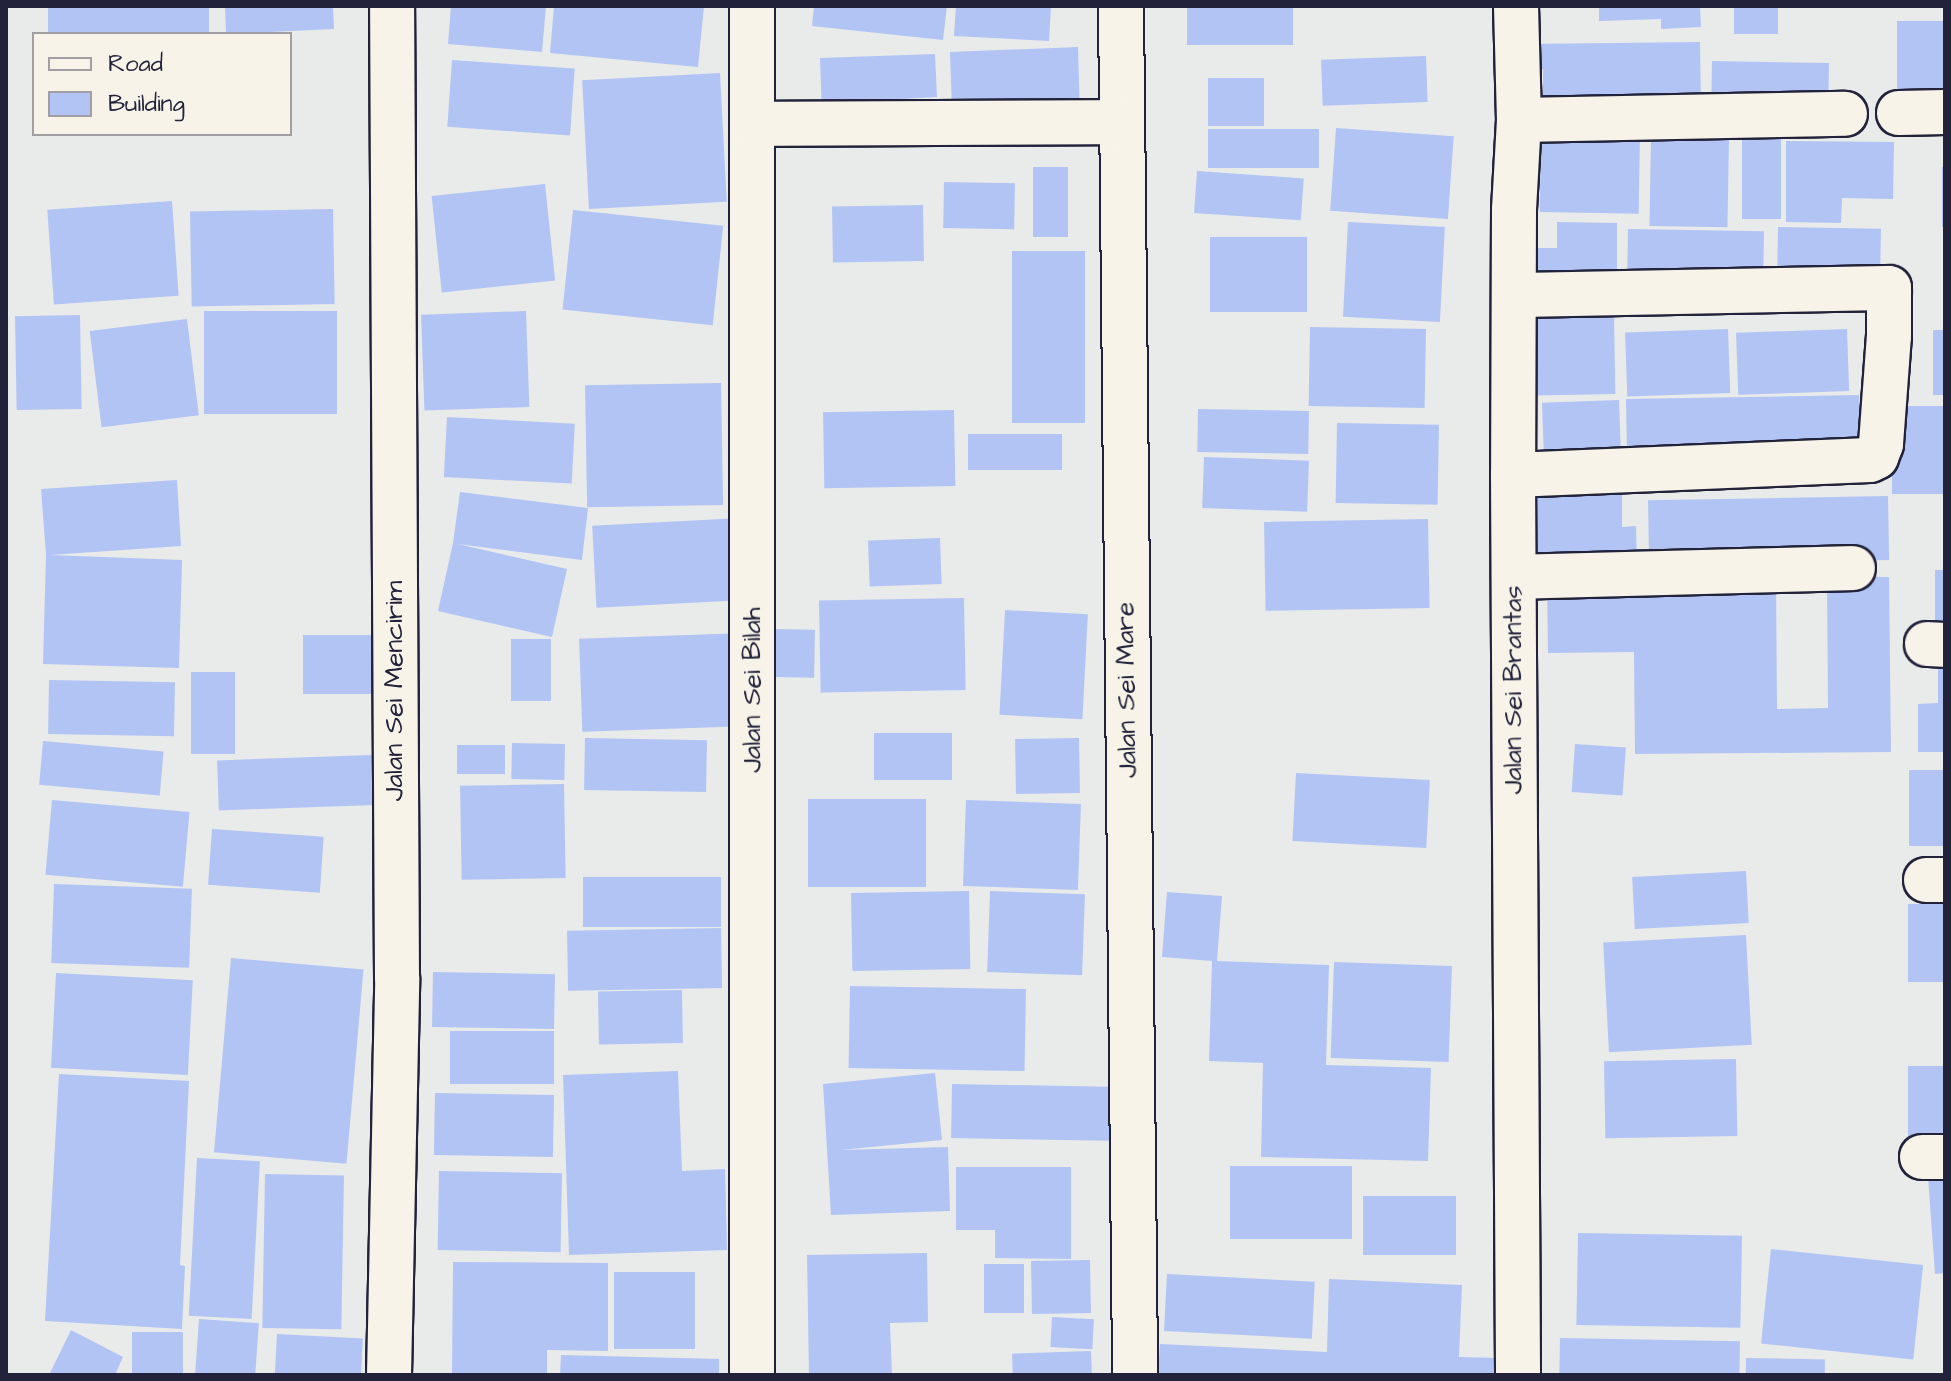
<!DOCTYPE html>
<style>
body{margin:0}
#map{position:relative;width:1951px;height:1381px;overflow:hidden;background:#e9eaea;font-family:"Architects Daughter",sans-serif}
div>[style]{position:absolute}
.building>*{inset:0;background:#b1c4f3;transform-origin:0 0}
.roads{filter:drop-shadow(2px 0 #22223b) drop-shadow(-2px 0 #22223b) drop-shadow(0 2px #22223b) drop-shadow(0 -2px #22223b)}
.minor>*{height:44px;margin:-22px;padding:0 22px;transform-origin:22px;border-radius:22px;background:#f7f3e8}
span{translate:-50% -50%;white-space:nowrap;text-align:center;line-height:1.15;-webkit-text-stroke:6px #f7f3e8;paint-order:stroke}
.street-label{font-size:26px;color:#22223b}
.frame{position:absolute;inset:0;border:8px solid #22223b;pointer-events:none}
.legend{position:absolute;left:32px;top:32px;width:260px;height:104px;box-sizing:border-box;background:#f7f3e8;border:2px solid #a29fa3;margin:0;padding:10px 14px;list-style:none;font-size:24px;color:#22223b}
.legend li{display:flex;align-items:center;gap:16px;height:40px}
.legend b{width:40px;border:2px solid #a29fa3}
</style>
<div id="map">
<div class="building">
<div style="left:48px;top:6px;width:161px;height:28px"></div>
<div style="clip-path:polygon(225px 6px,333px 6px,334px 29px,226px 34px)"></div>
<div style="clip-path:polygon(451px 6px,546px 6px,542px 52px,448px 44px)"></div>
<div style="clip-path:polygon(554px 6px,704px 6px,698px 67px,550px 53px)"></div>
<div style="clip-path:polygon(814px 6px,947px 6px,943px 40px,812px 26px)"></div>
<div style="clip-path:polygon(956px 6px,1051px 6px,1049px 41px,954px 36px)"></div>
<div style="left:1187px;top:6px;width:106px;height:39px"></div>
<div style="clip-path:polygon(1599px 6px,1700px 6px,1701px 27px,1661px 29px,1661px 19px,1599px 21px)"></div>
<div style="left:1734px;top:6px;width:44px;height:28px"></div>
<div style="left:1945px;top:21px;width:79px;height:48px;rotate:90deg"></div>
<div style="clip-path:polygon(1700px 42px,1701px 112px,1543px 113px,1543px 69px,1527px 69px,1526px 44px)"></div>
<div style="clip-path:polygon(1078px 47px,1080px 117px,952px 109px,950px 52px)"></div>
<div style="clip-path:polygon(935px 54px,937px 97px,883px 100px,884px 111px,822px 114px,820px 58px)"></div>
<div style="left:1426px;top:56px;width:46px;height:105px;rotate:88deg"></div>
<div style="left:452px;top:60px;width:123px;height:67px;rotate:4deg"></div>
<div style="left:1712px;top:61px;width:117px;height:44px;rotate:1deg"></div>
<div style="left:720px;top:73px;width:129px;height:138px;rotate:87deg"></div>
<div style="left:1264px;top:78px;width:48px;height:56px;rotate:90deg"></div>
<div style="left:1336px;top:128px;width:118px;height:83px;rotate:4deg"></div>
<div style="left:1319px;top:129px;width:39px;height:111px;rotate:90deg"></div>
<div style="left:1541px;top:134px;width:99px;height:78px;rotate:1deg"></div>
<div style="left:1742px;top:137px;width:39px;height:82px"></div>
<div style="left:1651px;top:138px;width:78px;height:88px;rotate:1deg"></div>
<div style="clip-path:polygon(1786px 141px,1894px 142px,1893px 199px,1842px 198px,1841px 223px,1786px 222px)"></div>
<div style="left:1033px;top:167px;width:35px;height:70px"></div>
<div style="left:1942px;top:167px;width:3px;height:60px"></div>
<div style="left:1197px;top:171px;width:107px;height:42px;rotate:4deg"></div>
<div style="left:944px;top:182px;width:71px;height:46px;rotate:1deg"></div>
<div style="left:545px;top:184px;width:97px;height:114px;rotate:84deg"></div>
<div style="left:172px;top:201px;width:95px;height:125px;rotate:86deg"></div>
<div style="left:923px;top:205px;width:56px;height:91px;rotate:89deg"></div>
<div style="left:333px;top:209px;width:95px;height:143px;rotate:89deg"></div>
<div style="left:573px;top:210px;width:151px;height:100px;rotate:6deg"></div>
<div style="left:1348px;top:222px;width:97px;height:95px;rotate:3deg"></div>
<div style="clip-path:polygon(1557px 222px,1617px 223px,1617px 288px,1532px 274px,1532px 248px,1557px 248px)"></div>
<div style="left:1778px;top:227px;width:103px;height:54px;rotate:1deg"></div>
<div style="left:1628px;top:229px;width:136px;height:53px;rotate:1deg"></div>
<div style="left:1210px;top:237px;width:97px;height:75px"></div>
<div style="left:1012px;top:251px;width:73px;height:172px"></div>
<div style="left:204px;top:311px;width:133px;height:103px"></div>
<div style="left:526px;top:311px;width:96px;height:105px;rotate:88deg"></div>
<div style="left:80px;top:315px;width:94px;height:65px;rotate:89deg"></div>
<div style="left:1614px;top:315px;width:79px;height:80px;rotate:89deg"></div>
<div style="left:187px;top:319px;width:97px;height:98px;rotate:83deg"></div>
<div style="left:1310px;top:327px;width:116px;height:79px;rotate:1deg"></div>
<div style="left:1728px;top:329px;width:64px;height:103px;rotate:88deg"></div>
<div style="left:1847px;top:329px;width:62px;height:111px;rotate:88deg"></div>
<div style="left:1933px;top:330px;width:12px;height:65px"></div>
<div style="left:721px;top:383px;width:122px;height:136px;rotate:89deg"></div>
<div style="left:1859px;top:395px;width:62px;height:233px;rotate:89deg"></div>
<div style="left:1619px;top:400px;width:61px;height:77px;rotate:88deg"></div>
<div style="left:1945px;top:406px;width:88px;height:53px;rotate:90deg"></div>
<div style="left:1198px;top:409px;width:111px;height:43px;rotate:1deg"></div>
<div style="left:954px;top:410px;width:76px;height:131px;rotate:89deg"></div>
<div style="left:447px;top:417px;width:128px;height:60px;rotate:3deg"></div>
<div style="left:1337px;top:423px;width:102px;height:80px;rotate:1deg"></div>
<div style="left:1062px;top:434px;width:36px;height:94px;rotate:90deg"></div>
<div style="left:1204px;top:457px;width:105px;height:51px;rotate:2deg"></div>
<div style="clip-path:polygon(177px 480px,181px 546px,50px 555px,182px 560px,179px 668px,43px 664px,46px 555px,41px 489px)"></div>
<div style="clip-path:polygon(460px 492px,588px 508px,582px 560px,458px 544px,567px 569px,552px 637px,438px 611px,453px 543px)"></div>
<div style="clip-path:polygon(1622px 492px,1622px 527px,1636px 526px,1637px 567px,1538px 569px,1537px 494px)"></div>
<div style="left:1888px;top:496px;width:64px;height:240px;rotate:89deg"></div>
<div style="left:741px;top:518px;width:82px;height:149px;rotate:87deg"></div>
<div style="left:1428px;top:519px;width:89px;height:164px;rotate:89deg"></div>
<div style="left:940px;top:538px;width:46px;height:72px;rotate:88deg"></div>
<div style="left:1935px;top:570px;width:10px;height:72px"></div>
<div style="clip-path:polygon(1827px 576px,1889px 577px,1891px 752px,1635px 754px,1634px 652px,1548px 653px,1547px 579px,1776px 578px,1777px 709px,1828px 708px)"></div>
<div style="left:964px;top:598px;width:92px;height:145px;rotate:89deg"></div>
<div style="left:1005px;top:610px;width:83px;height:105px;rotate:3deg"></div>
<div style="left:773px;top:629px;width:42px;height:48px;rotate:1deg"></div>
<div style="left:747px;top:633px;width:93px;height:168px;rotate:88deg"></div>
<div style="left:303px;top:635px;width:71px;height:59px"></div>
<div style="left:511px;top:639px;width:40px;height:62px"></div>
<div style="clip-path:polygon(1938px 652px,1945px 652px,1945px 752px,1918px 752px,1918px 704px,1938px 703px)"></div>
<div style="left:191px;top:672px;width:44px;height:82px"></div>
<div style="left:49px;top:680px;width:126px;height:54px;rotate:1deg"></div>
<div style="left:874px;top:733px;width:78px;height:47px"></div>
<div style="left:585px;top:738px;width:122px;height:52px;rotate:1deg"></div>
<div style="left:1079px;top:738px;width:55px;height:64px;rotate:89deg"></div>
<div style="left:43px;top:741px;width:121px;height:44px;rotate:5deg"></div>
<div style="left:512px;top:743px;width:53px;height:36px;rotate:1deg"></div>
<div style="left:1575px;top:744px;width:51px;height:48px;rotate:4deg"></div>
<div style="left:457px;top:745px;width:48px;height:29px"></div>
<div style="left:372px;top:755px;width:50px;height:155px;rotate:88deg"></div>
<div style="left:1945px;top:770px;width:76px;height:36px;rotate:90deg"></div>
<div style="left:1296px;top:773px;width:134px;height:68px;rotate:3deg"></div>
<div style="left:564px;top:784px;width:94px;height:104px;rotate:89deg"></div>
<div style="left:808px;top:799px;width:118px;height:88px"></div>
<div style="left:52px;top:800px;width:138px;height:75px;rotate:5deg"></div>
<div style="left:966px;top:800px;width:115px;height:86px;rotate:2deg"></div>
<div style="left:212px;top:829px;width:112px;height:56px;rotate:4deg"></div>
<div style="left:1746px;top:871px;width:52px;height:114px;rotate:87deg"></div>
<div style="left:583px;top:877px;width:138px;height:50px"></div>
<div style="left:54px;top:884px;width:138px;height:79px;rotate:2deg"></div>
<div style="left:969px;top:891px;width:78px;height:118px;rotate:89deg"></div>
<div style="left:990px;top:891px;width:95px;height:81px;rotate:2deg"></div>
<div style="clip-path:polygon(1167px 892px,1222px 896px,1217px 961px,1329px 965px,1326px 1065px,1431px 1068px,1428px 1161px,1261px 1157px,1263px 1063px,1209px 1061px,1212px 961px,1162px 957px)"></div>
<div style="left:1908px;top:904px;width:37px;height:78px"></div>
<div style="left:721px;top:928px;width:60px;height:154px;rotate:89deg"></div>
<div style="left:1746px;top:935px;width:110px;height:143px;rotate:87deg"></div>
<div style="left:231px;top:958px;width:133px;height:195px;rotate:5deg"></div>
<div style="left:1334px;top:962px;width:118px;height:96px;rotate:2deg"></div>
<div style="left:433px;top:972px;width:122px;height:55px;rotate:1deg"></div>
<div style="left:56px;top:973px;width:137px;height:95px;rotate:3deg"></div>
<div style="left:850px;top:986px;width:176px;height:82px;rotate:1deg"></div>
<div style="left:682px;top:990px;width:53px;height:84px;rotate:89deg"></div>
<div style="left:450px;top:1031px;width:104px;height:53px"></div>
<div style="left:1736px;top:1059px;width:77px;height:132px;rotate:89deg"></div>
<div style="left:1908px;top:1066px;width:37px;height:73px"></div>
<div style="clip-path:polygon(678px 1071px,682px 1171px,725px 1169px,727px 1250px,569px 1255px,563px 1075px)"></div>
<div style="clip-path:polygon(935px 1073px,942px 1140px,841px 1150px,948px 1147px,950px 1211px,831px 1215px,823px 1084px)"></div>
<div style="clip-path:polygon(59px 1074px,189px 1081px,180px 1265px,185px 1266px,182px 1329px,45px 1321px)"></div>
<div style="left:952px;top:1084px;width:158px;height:54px;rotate:1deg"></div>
<div style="left:435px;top:1093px;width:119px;height:62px;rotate:1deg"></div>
<div style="left:197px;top:1158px;width:63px;height:158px;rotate:3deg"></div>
<div style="left:1230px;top:1166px;width:122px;height:73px"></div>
<div style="clip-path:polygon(956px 1167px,1071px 1167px,1071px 1259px,995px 1258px,995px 1230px,956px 1230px)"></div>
<div style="left:439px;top:1171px;width:123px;height:79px;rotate:1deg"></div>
<div style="left:265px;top:1174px;width:79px;height:154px;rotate:1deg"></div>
<div style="clip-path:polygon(1945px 1175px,1945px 1273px,1935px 1274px,1928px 1176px)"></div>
<div style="left:1363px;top:1196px;width:93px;height:59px"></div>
<div style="left:1578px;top:1233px;width:164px;height:92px;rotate:1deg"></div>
<div style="left:1771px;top:1249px;width:153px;height:95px;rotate:6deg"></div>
<div style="clip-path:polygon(927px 1253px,928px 1322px,890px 1323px,892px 1375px,809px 1375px,807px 1255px)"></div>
<div style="left:1090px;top:1260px;width:53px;height:59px;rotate:89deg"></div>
<div style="clip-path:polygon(453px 1262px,608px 1263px,608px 1351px,547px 1350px,547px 1375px,452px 1375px)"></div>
<div style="left:984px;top:1264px;width:40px;height:49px"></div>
<div style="left:695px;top:1272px;width:77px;height:81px;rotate:90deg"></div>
<div style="left:1167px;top:1274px;width:148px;height:57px;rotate:3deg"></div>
<div style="clip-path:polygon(1329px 1279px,1462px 1285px,1459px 1357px,1499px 1358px,1498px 1375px,1158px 1375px,1160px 1344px,1327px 1352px)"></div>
<div style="left:1052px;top:1317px;width:42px;height:30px;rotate:3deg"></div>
<div style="left:199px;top:1319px;width:60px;height:56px;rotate:4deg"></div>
<div style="clip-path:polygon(71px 1330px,123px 1357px,115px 1375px,49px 1375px)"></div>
<div style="left:183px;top:1332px;width:43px;height:51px;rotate:90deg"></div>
<div style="left:277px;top:1334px;width:86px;height:41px;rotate:3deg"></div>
<div style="left:1560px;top:1338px;width:180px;height:37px;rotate:1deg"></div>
<div style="left:1091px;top:1351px;width:24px;height:79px;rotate:88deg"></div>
<div style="clip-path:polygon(561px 1355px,719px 1359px,719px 1375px,560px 1375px)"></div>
<div style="left:1746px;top:1358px;width:79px;height:17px;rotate:1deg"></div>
</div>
<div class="roads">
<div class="minor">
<div style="left:752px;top:6px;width:1369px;rotate:90deg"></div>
<div style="left:1121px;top:6px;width:1369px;rotate:89.41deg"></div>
<div style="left:1516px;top:6px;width:114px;rotate:88.5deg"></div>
<div style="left:1519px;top:120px;width:90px;rotate:93.2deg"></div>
<div style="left:1514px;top:210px;width:265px;rotate:90.2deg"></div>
<div style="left:1513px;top:475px;width:900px;rotate:89.68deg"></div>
<div style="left:1899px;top:113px;width:46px;rotate:-1.2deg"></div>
<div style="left:1519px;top:120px;width:326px;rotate:-1.1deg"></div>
<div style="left:753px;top:124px;width:367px;rotate:-0.3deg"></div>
<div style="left:1513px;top:475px;width:357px;rotate:-2.4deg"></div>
<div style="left:1870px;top:460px;width:7px;rotate:-27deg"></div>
<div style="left:1876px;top:457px;width:14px;rotate:-69deg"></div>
<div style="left:1881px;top:444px;width:108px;rotate:-85.8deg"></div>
<div style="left:1889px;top:336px;width:48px;rotate:-90deg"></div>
<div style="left:1889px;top:288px;width:373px;rotate:178.9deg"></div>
<div style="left:1514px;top:577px;width:339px;rotate:-1.5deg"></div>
<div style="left:1927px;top:644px;width:18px;rotate:3deg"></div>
<div style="left:1926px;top:880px;width:19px"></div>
<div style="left:1922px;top:1157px;width:23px"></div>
<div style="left:389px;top:1375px;width:397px;rotate:-88.8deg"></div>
<div style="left:397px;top:978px;width:972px;rotate:-90.29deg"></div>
</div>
</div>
<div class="street-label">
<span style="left:753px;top:690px;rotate:-90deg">Jalan Sei Bilah</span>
<span style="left:1127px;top:690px;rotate:-91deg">Jalan Sei Mare</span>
<span style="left:1514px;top:690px;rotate:-90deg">Jalan Sei Brantas</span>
<span style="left:395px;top:691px;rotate:-90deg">Jalan Sei Mencirim</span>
</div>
<div class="frame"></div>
<ul class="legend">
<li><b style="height:10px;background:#f7f3e8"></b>Road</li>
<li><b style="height:22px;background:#b1c4f3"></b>Building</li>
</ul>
</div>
